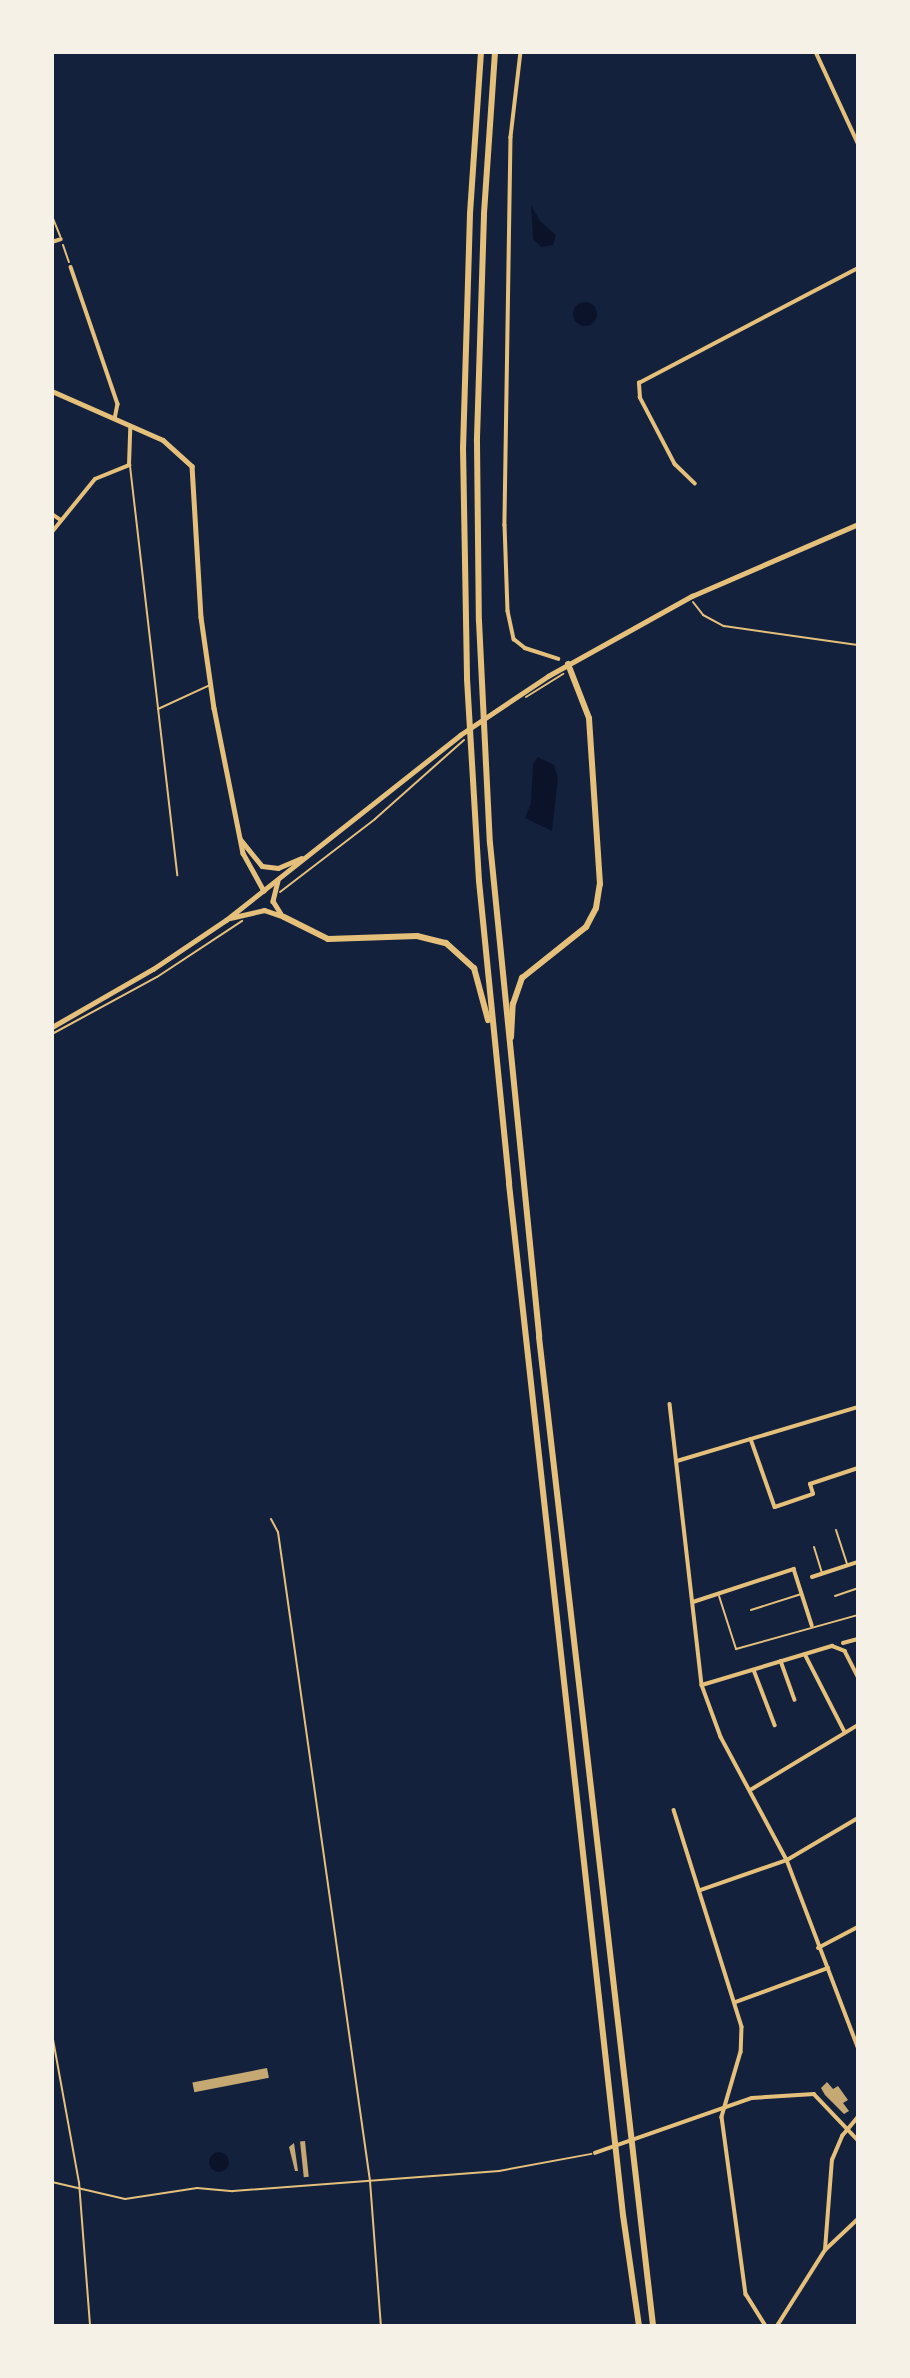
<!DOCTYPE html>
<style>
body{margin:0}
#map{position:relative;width:910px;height:2378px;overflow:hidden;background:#14213d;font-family:"Work Sans",sans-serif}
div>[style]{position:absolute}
.water>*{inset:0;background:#0b132b}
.round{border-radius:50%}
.building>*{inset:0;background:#c6a872;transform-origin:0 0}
.path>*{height:2px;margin:-1px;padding:0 1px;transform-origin:1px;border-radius:1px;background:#e5c07b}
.service>*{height:2px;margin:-1px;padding:0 1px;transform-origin:1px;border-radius:1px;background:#e5c07b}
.minor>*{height:3.5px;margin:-1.75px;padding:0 1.75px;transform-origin:1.75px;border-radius:1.75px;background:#e5c07b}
.tertiary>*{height:4.5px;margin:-2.25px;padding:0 2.25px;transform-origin:2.25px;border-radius:2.25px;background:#e5c07b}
.secondary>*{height:4.5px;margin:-2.25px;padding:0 2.25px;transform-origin:2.25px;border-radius:2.25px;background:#e5c07b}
.motorway>*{height:6px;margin:-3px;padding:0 3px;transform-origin:3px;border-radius:3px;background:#e5c07b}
span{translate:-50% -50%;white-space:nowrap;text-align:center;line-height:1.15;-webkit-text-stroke:6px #f6f1e7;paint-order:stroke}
.frame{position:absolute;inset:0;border:54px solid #f6f1e7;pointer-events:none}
</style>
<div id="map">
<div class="water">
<div style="clip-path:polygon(531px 205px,540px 221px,556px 235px,553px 245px,541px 247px,533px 239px)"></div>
<div class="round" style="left:573px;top:302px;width:24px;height:24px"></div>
<div style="clip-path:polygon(538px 757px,554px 765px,558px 778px,552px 831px,525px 818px,531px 803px,533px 764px)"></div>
<div class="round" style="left:209px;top:2152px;width:20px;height:20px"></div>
</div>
<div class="building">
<div style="left:267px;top:2068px;width:10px;height:76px;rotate:79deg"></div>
<div style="clip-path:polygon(827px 2082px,833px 2089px,838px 2086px,848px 2100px,843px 2103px,849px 2111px,844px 2114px,825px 2095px,821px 2088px)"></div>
<div style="left:305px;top:2141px;width:36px;height:5px;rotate:84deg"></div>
<div style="clip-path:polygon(294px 2143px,298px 2171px,295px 2171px,289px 2147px)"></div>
</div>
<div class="path">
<div style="left:52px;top:216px;width:22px;rotate:68deg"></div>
<div style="left:63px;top:245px;width:18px;rotate:71deg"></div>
<div style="left:693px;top:602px;width:16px;rotate:52deg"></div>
<div style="left:703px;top:615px;width:24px;rotate:28deg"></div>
<div style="left:724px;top:626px;width:135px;rotate:8.1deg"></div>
<div style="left:526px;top:697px;width:44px;rotate:-31.9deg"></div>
<div style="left:280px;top:892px;width:120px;rotate:-37.5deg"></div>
<div style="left:375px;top:819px;width:119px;rotate:-41.6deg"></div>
<div style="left:52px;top:1034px;width:119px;rotate:-28.5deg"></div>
<div style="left:157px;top:977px;width:102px;rotate:-33.4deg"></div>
<div style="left:271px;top:1519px;width:15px;rotate:62deg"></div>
<div style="left:278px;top:1532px;width:655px;rotate:81.93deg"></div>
<div style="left:370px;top:2181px;width:145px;rotate:85.7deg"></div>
<div style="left:52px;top:2034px;width:150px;rotate:79.7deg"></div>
<div style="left:79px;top:2182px;width:144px;rotate:85.6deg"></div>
<div style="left:52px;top:2182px;width:75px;rotate:13.1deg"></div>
<div style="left:125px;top:2199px;width:73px;rotate:-8.7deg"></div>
<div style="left:197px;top:2188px;width:36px;rotate:5deg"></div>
<div style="left:233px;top:2191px;width:267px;rotate:-4.3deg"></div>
<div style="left:499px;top:2171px;width:94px;rotate:-10.5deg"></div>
</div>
<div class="service">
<div style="left:130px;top:466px;width:412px;rotate:83.4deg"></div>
<div style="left:158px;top:709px;width:57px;rotate:-24.8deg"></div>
<div style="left:836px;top:1530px;width:36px;rotate:72deg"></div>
<div style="left:814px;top:1547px;width:27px;rotate:73deg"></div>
<div style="left:719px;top:1596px;width:56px;rotate:72.2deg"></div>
<div style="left:736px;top:1649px;width:127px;rotate:-15.6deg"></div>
<div style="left:835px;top:1596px;width:24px;rotate:-19deg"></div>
<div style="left:751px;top:1610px;width:52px;rotate:-17.7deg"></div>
</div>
<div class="minor">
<div style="left:521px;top:52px;width:86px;rotate:96.7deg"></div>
<div style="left:511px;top:137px;width:388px;rotate:90.9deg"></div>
<div style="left:505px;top:525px;width:86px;rotate:88deg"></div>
<div style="left:508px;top:611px;width:29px;rotate:78deg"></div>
<div style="left:514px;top:639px;width:14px;rotate:39deg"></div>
<div style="left:525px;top:648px;width:35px;rotate:18deg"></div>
<div style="left:816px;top:52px;width:100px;rotate:65.2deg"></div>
<div style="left:52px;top:242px;width:9px;rotate:-18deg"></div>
<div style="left:71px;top:267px;width:145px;rotate:71.1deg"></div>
<div style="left:118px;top:404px;width:15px;rotate:101deg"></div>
<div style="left:695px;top:484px;width:28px;rotate:-136deg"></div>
<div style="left:675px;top:465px;width:76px;rotate:-117.6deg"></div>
<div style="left:640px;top:398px;width:15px;rotate:-94deg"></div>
<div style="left:639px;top:383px;width:247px;rotate:-27.7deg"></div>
<div style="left:52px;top:514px;width:11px;rotate:34deg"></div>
<div style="left:52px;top:532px;width:68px;rotate:-50.9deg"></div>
<div style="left:95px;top:479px;width:37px;rotate:-22deg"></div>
<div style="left:129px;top:465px;width:38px;rotate:-88deg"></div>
<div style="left:670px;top:1404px;width:283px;rotate:83.5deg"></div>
<div style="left:702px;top:1685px;width:55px;rotate:69.9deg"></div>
<div style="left:721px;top:1737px;width:140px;rotate:61.8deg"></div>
<div style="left:787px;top:1860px;width:200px;rotate:69.2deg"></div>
<div style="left:751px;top:1439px;width:72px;rotate:70.6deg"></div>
<div style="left:775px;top:1507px;width:40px;rotate:-18.9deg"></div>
<div style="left:813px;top:1494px;width:10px;rotate:-107deg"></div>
<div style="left:810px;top:1484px;width:51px;rotate:-18.4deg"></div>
<div style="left:677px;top:1461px;width:189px;rotate:-16.6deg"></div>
<div style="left:812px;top:1577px;width:48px;rotate:-18.1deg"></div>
<div style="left:693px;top:1602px;width:106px;rotate:-18.1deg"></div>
<div style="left:794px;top:1569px;width:59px;rotate:72.2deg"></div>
<div style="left:843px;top:1643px;width:16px;rotate:-15deg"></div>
<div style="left:805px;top:1654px;width:88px;rotate:62.9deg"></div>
<div style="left:781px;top:1661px;width:41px;rotate:70.3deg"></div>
<div style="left:754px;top:1670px;width:59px;rotate:69.1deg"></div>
<div style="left:702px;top:1685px;width:136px;rotate:-16.7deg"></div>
<div style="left:832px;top:1646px;width:14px;rotate:21deg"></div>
<div style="left:845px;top:1651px;width:29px;rotate:63deg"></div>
<div style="left:752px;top:1789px;width:124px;rotate:-31.1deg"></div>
<div style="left:674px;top:1810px;width:227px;rotate:72.6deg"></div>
<div style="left:742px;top:2027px;width:25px;rotate:92deg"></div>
<div style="left:741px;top:2052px;width:68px;rotate:106.3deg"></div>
<div style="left:722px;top:2117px;width:179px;rotate:82.3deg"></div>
<div style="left:746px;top:2294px;width:38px;rotate:58deg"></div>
<div style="left:701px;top:1890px;width:91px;rotate:-19.2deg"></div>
<div style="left:787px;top:1860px;width:82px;rotate:-30.6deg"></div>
<div style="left:818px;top:1948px;width:45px;rotate:-27.7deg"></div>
<div style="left:736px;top:2002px;width:98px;rotate:-20.3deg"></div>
<div style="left:595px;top:2153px;width:166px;rotate:-19.3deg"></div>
<div style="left:752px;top:2098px;width:62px;rotate:-3.7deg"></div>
<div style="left:814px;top:2094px;width:64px;rotate:46.3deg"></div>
<div style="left:825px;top:2250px;width:90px;rotate:-85.6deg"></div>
<div style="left:832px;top:2160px;width:26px;rotate:-67deg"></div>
<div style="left:842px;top:2136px;width:25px;rotate:-50deg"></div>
<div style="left:777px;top:2326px;width:90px;rotate:-57.7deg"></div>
<div style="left:825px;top:2250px;width:45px;rotate:-43.2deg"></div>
</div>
<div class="tertiary">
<div style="left:52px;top:391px;width:121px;rotate:23.8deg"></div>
<div style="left:163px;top:440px;width:39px;rotate:42deg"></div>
<div style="left:192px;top:466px;width:151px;rotate:86.6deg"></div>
<div style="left:201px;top:617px;width:92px;rotate:81.9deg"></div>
<div style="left:214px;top:708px;width:148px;rotate:78.7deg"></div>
<div style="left:243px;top:853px;width:43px;rotate:61.1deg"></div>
<div style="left:241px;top:840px;width:33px;rotate:51deg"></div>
<div style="left:262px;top:866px;width:16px;rotate:7deg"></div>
<div style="left:278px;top:868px;width:25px;rotate:-23deg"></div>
</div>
<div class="secondary">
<div style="left:278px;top:881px;width:21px;rotate:104deg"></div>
<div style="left:273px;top:901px;width:15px;rotate:58deg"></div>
<div style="left:230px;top:918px;width:35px;rotate:-13deg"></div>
<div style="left:264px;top:910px;width:21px;rotate:19deg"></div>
<div style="left:52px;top:1027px;width:116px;rotate:-29.9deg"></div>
<div style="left:153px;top:969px;width:88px;rotate:-33.9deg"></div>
<div style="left:226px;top:920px;width:298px;rotate:-38.3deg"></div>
<div style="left:460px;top:735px;width:106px;rotate:-33.8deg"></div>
<div style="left:548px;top:676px;width:165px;rotate:-29.1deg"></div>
<div style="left:692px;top:596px;width:181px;rotate:-23.4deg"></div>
</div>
<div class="motorway">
<div style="left:481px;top:52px;width:162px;rotate:93.9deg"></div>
<div style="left:470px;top:214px;width:233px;rotate:91.7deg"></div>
<div style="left:463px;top:447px;width:232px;rotate:89deg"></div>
<div style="left:467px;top:679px;width:202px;rotate:86.6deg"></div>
<div style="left:479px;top:881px;width:304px;rotate:84.3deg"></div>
<div style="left:509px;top:1184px;width:1037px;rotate:83.69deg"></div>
<div style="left:623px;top:2215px;width:112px;rotate:81.8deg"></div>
<div style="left:495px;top:52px;width:163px;rotate:93.9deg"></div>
<div style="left:484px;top:215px;width:227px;rotate:91.8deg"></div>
<div style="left:477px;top:442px;width:179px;rotate:89.4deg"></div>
<div style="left:479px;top:621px;width:222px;rotate:87.2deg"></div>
<div style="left:490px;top:843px;width:496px;rotate:84.3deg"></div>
<div style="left:539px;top:1337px;width:996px;rotate:83.42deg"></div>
<div style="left:284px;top:917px;width:49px;rotate:26.6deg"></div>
<div style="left:328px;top:939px;width:89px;rotate:-1.9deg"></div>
<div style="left:417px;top:936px;width:30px;rotate:14deg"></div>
<div style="left:446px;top:943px;width:38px;rotate:42deg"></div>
<div style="left:474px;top:968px;width:54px;rotate:74.9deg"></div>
<div style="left:511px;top:1037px;width:33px;rotate:-87deg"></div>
<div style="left:513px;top:1004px;width:28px;rotate:-71deg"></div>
<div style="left:522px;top:978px;width:82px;rotate:-38.6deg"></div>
<div style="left:586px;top:927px;width:21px;rotate:-62deg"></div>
<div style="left:596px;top:908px;width:24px;rotate:-81deg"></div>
<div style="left:600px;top:884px;width:166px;rotate:-93.8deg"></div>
<div style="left:589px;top:718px;width:58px;rotate:-111.3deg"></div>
</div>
<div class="frame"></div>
</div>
